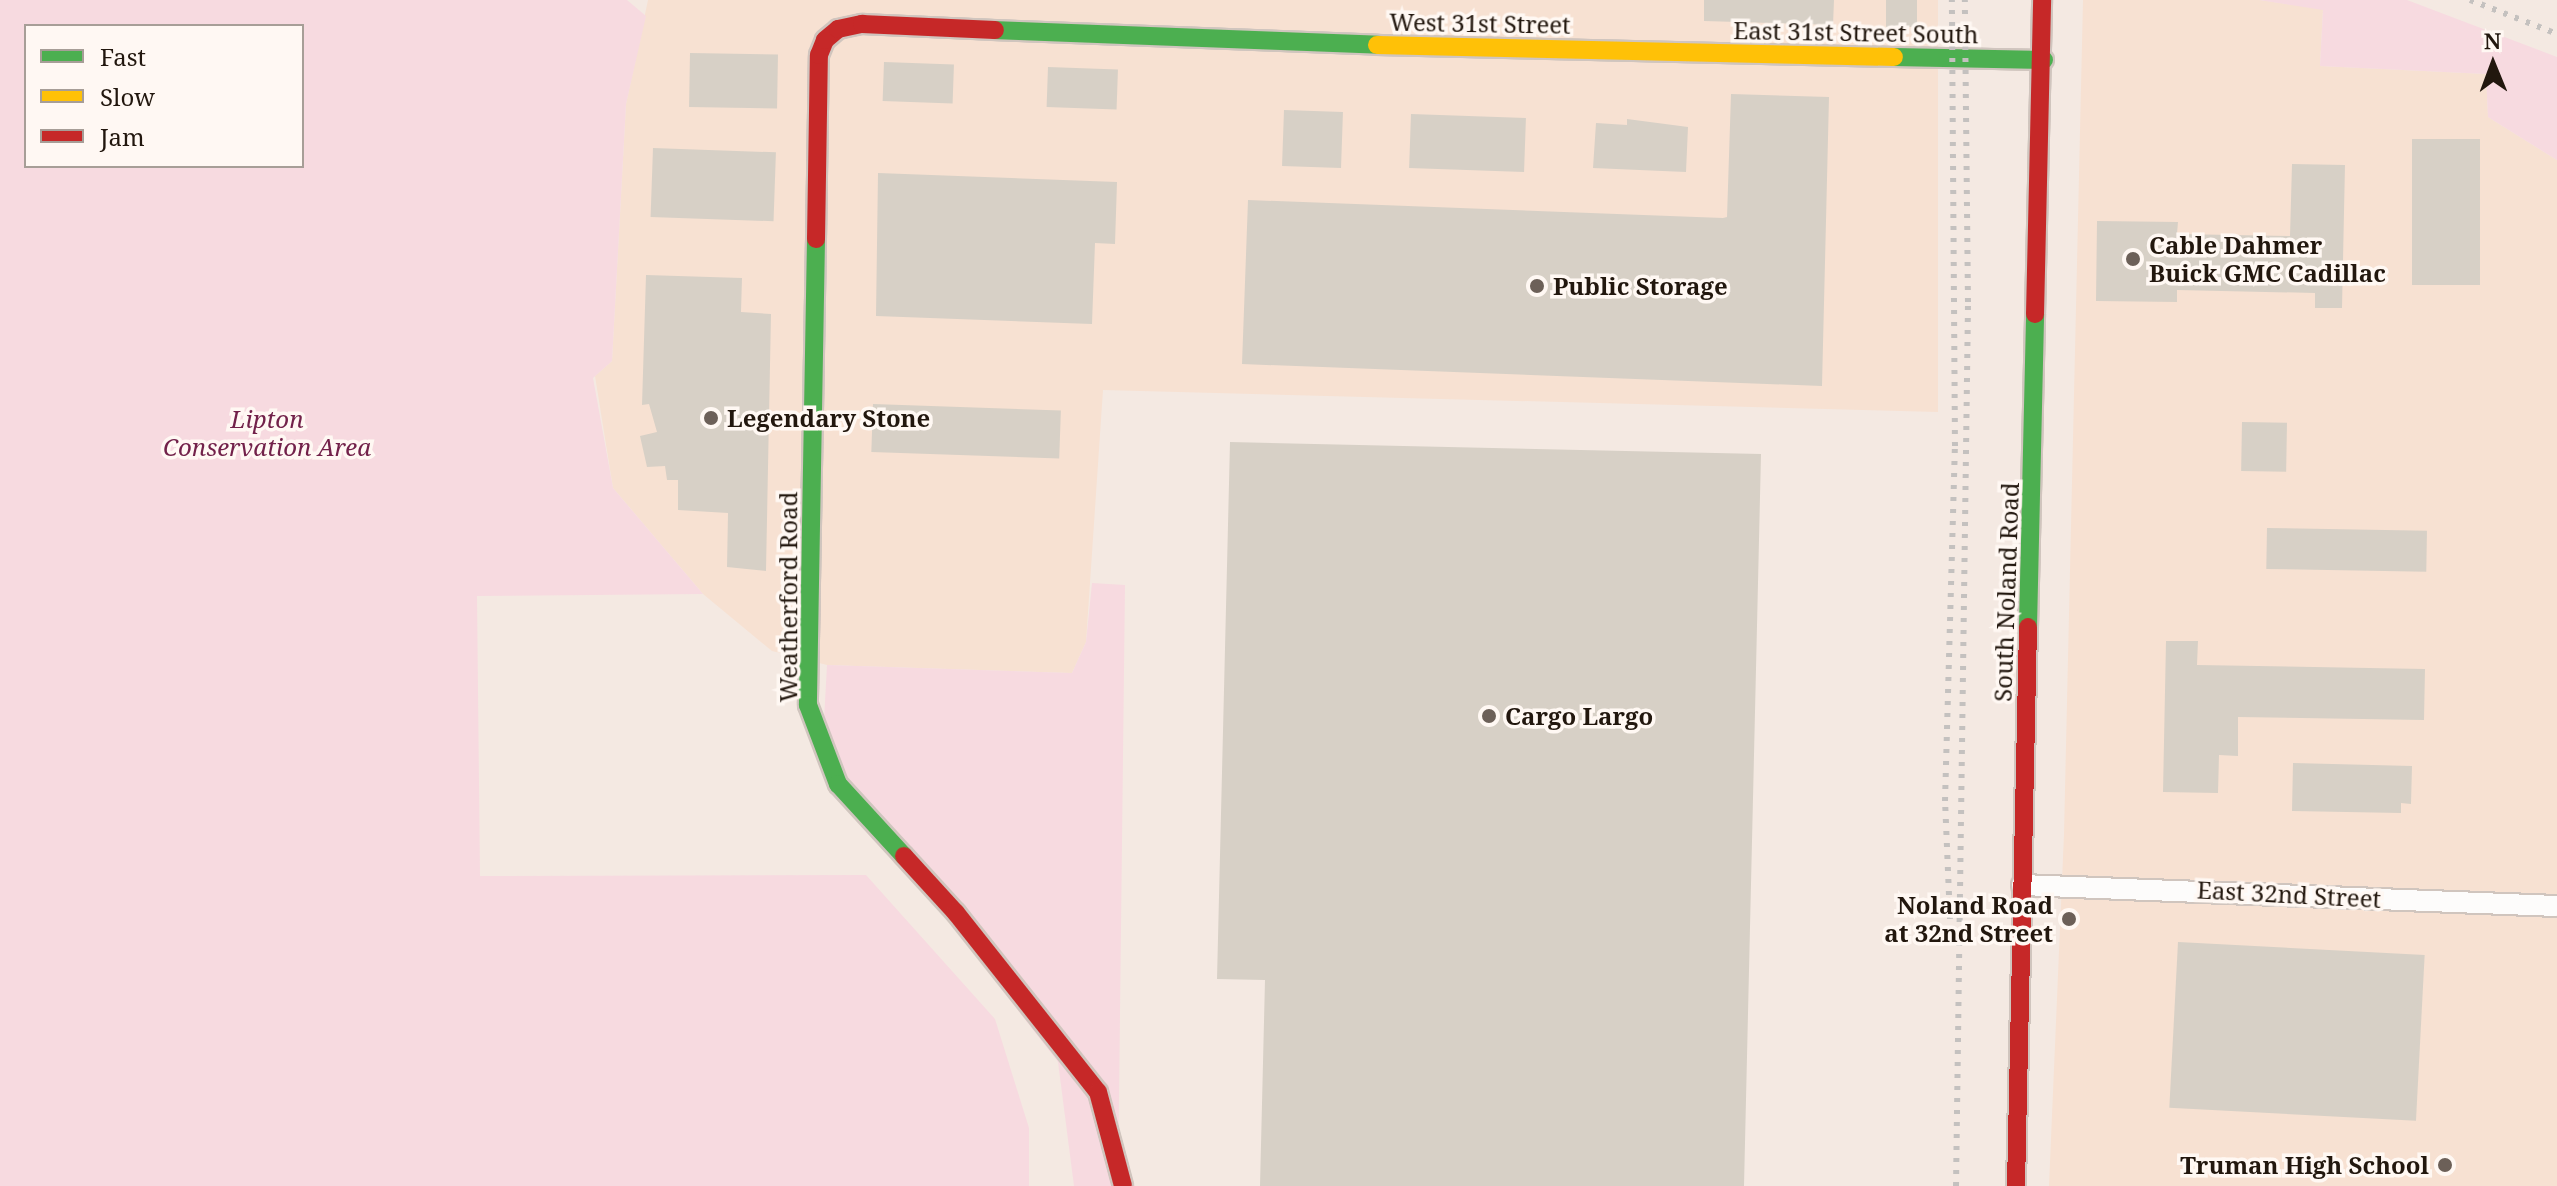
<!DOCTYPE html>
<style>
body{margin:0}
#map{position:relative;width:2557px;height:1186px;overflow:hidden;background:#f4e9e2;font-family:"Noto Serif",serif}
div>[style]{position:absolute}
.built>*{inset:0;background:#f7e1d2}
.green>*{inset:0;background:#f7dae0}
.building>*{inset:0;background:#d7d0c6;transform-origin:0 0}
.roads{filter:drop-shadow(2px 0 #d0c5be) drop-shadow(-2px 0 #d0c5be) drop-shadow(0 2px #d0c5be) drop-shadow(0 -2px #d0c5be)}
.street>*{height:20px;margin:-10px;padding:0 10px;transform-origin:10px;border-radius:10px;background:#fdfcfb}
.fast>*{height:18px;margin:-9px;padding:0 9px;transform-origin:9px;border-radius:9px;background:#4caf50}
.slow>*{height:18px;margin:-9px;padding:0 9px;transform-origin:9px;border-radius:9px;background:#ffc107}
.jam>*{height:18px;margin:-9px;padding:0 9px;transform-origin:9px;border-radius:9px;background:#c62828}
.rail>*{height:6px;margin-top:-3px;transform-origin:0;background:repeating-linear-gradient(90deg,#c4c1bf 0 4px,transparent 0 12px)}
.dots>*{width:22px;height:22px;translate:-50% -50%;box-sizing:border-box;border:4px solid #fff8f3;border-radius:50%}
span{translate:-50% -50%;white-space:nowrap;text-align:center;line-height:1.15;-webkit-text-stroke:7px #fff8f3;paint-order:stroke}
.street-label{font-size:24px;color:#22170e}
.poi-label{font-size:24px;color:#22170e;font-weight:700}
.left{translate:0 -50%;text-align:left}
.right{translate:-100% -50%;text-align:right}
.park-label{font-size:24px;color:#72214a;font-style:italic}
.legend{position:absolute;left:24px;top:24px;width:280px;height:144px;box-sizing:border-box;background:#fff8f3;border:2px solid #a79e97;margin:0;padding:10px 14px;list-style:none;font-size:24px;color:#22170e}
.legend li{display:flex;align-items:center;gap:16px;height:40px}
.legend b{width:40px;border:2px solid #a79e97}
.north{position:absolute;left:2453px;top:24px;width:80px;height:80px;-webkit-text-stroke:6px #fff8f3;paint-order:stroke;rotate:359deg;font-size:22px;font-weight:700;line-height:32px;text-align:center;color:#22170e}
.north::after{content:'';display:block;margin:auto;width:28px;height:36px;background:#22170e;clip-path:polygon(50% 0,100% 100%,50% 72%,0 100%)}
</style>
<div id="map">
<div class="built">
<div style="clip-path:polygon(648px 0,1938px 0,1938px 412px,1103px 390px,1086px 642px,1072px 673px,827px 665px,772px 651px,703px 594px,613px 488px,595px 376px,612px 361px,626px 104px)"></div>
<div style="clip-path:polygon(2083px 0,2259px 0,2323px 9px,2320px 66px,2486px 74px,2488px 117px,2557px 160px,2557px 1186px,2049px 1186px,2064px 834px)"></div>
</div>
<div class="green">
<div style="clip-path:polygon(evenodd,0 0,627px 0,646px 16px,626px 104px,612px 361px,593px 378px,613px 488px,703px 594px,477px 596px,480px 876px,866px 875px,995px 1019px,1029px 1128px,1029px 1186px,0 1186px,0 0,26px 26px,302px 26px,302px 166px,26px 166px,26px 26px)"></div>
<div style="clip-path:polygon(2259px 0,2407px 0,2557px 57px,2557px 160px,2488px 117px,2486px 74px,2320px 66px,2323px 10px)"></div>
<div style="clip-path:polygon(1092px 583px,1125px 585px,1118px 1186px,1074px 1186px,1058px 1062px,833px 772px,824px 720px,827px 665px,1072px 673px,1086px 642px)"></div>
</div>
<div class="building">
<div style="clip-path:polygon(1704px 0,1834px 0,1833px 25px,1704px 21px)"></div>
<div style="left:1886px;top:0;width:31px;height:27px"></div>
<div style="left:690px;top:53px;width:88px;height:54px;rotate:1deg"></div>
<div style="left:884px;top:62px;width:70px;height:39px;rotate:2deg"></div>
<div style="left:1048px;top:67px;width:70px;height:40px;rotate:2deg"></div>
<div style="clip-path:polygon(1731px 94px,1829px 97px,1822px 386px,1242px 364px,1248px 200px,1723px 218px,1727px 217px)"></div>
<div style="left:1284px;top:110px;width:59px;height:56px;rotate:2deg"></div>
<div style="left:1411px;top:114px;width:115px;height:54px;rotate:2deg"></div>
<div style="clip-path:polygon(1627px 119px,1688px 127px,1686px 172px,1593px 168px,1596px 123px,1627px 125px)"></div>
<div style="left:2412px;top:139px;width:68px;height:146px"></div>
<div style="left:653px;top:148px;width:123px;height:69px;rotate:2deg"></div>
<div style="clip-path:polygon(2292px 164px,2345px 165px,2342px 308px,2315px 308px,2315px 293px,2177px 290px,2177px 302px,2096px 301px,2097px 221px,2178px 222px,2177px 234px,2290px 236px)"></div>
<div style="clip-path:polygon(878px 173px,1117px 182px,1115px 244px,1095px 243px,1092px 324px,876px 316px)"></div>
<div style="clip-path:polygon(646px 275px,742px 278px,741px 312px,771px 314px,766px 571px,727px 567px,728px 513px,678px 510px,678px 480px,667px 480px,665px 466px,647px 467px,640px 436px,657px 432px,649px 404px,642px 405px)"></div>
<div style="left:873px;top:404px;width:188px;height:48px;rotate:2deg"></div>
<div style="left:2242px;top:422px;width:45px;height:49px;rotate:1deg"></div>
<div style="clip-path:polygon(1230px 442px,1761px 454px,1744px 1186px,1260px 1186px,1265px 980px,1217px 979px)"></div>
<div style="left:2267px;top:528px;width:160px;height:41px;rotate:1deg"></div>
<div style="clip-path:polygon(2166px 641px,2198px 641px,2197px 665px,2425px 669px,2424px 720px,2238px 717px,2238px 756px,2219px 755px,2218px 793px,2163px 792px)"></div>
<div style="clip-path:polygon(2293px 763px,2412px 766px,2411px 804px,2401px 803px,2401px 813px,2292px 811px)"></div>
<div style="left:2178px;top:942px;width:247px;height:166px;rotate:3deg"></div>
</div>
<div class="roads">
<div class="street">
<div style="left:2022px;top:885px;width:535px;rotate:2.25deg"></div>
</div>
<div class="fast">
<div style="left:995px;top:30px;width:382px;rotate:2.2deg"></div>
<div style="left:1894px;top:57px;width:150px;rotate:1.1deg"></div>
<div style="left:816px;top:239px;width:466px;rotate:91deg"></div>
<div style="left:808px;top:705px;width:85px;rotate:69.2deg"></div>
<div style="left:838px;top:784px;width:98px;rotate:47.5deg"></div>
<div style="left:2028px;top:627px;width:313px;rotate:-88.7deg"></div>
</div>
<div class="slow">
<div style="left:1377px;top:45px;width:517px;rotate:1.33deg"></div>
</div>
<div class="jam">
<div style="left:816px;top:239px;width:184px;rotate:-89.1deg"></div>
<div style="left:819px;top:55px;width:16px;rotate:-68deg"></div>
<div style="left:825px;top:40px;width:17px;rotate:-40deg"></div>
<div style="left:838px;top:29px;width:25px;rotate:-12deg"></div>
<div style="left:862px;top:24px;width:133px;rotate:2.6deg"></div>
<div style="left:2035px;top:314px;width:314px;rotate:-88.7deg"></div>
<div style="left:904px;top:856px;width:77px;rotate:47.6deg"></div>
<div style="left:956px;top:913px;width:228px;rotate:51.6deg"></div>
<div style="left:1098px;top:1092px;width:97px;rotate:75.1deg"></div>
<div style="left:2016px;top:1186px;width:559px;rotate:-88.77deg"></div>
</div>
</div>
<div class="rail">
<div style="left:2470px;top:0;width:93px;rotate:21.3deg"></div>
<div style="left:1950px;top:919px;width:118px;rotate:-92.4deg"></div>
<div style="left:1945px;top:801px;width:355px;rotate:-88.4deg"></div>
<div style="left:1955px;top:446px;width:446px;rotate:-90.4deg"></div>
<div style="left:1956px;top:1186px;width:884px;rotate:-89.22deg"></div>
<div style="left:1968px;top:302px;width:302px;rotate:-90.6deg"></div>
</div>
<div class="dots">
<div style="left:2133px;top:259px;background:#6c6058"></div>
<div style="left:1537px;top:286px;background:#6c6058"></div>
<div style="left:711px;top:418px;background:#6c6058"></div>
<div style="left:1489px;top:716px;background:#6c6058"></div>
<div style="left:2069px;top:919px;background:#6c6058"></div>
<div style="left:2445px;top:1165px;background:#6c6058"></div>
</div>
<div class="street-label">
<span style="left:1480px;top:23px;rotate:1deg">West 31st Street</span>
<span style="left:1856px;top:32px;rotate:1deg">East 31st Street South</span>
<span style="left:2006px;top:592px;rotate:-88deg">South Noland Road</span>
<span style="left:788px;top:597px;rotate:-90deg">Weatherford Road</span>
<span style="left:2289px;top:894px;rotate:3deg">East 32nd Street</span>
</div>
<div class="poi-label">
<span class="left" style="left:2149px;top:259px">Cable Dahmer<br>Buick GMC Cadillac</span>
<span class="left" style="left:1553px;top:286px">Public Storage</span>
<span class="left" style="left:727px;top:418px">Legendary Stone</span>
<span class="left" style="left:1505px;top:716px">Cargo Largo</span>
<span class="right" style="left:2053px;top:919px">Noland Road<br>at 32nd Street</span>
<span class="right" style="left:2429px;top:1165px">Truman High School</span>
</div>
<div class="park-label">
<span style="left:267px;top:433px">Lipton<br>Conservation Area</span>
</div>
<ul class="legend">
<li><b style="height:10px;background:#4caf50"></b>Fast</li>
<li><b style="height:10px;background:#ffc107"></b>Slow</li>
<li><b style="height:10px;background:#c62828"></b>Jam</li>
</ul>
<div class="north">N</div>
</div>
